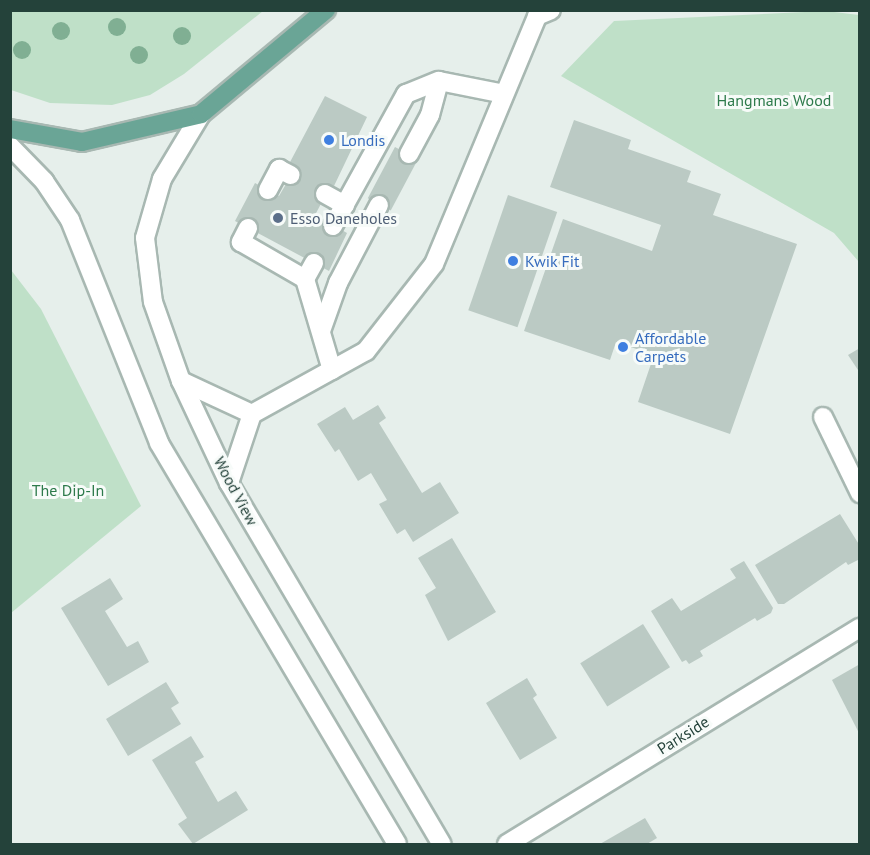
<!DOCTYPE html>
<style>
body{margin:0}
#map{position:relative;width:870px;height:855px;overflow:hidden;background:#e6efeb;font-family:"PT Sans",sans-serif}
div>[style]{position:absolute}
.green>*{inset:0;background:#bfe0c8}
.building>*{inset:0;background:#bbcac4;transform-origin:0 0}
.roads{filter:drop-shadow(2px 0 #a8b8b2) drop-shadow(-2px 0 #a8b8b2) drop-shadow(0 2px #a8b8b2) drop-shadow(0 -2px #a8b8b2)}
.lane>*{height:18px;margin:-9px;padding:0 9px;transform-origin:9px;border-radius:9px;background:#fff}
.street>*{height:18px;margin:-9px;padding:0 9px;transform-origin:9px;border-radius:9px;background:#fff}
.secondary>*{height:18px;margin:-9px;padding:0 9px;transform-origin:9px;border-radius:9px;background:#fff}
.primary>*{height:18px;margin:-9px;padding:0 9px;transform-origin:9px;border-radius:9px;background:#6aa596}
.trees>*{width:18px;height:18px;margin:-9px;border-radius:50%;background:#80af93}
.dots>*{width:16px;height:16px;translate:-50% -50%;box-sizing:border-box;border:3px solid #f7fbf9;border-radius:50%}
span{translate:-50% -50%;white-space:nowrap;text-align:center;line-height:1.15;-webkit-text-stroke:6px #f7fbf9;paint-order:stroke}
.park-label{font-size:16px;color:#2d7a4b}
.shop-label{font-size:16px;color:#366cbe}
.left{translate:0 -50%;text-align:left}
.service-label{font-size:16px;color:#4e5e75}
.street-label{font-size:16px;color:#24423a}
.frame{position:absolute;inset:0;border:12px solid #24423a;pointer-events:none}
</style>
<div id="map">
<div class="green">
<div style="clip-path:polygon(11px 10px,263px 10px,263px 11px,184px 74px,150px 95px,112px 105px,50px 103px,11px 90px)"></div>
<div style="clip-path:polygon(826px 11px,859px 15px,859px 262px,834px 233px,561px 76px,614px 21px)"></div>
<div style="clip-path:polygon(11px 270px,41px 309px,141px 506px,11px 613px)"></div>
</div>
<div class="building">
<div style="clip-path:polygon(325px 96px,367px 117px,334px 186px,331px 185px,315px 215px,347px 233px,329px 271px,235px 221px,255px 183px,279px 196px,296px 167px,289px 164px)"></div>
<div style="clip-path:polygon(574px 120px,631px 140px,628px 149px,691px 171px,687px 182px,721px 194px,713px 215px,797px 244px,730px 434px,638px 402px,654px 355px,616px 342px,610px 360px,524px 331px,563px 219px,652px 251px,661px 225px,550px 187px)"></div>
<div style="left:395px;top:147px;width:26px;height:58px;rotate:28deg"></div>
<div style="left:508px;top:195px;width:52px;height:122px;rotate:19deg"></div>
<div style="clip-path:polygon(860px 348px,860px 373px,848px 355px)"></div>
<div style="clip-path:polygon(378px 405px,386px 418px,379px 423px,422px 493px,440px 482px,459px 513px,413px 542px,405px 529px,397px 534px,379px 504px,387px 500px,371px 473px,358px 481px,339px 449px,335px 452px,317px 424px,345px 407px,353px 420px)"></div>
<div style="clip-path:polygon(840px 514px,860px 546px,860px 559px,848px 565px,846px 562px,784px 604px,778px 604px,755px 565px)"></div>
<div style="clip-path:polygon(452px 538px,496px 612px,448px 641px,425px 595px,436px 588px,418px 558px)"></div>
<div style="clip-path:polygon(744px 561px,773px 608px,771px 613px,757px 621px,755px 618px,700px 651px,703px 656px,689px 664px,686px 660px,682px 662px,651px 611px,672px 598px,681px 611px,736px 578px,730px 569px)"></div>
<div style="clip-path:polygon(110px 578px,123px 599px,105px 611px,127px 647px,138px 641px,149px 662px,108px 686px,61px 608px)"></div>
<div style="left:643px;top:624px;width:51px;height:74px;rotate:58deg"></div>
<div style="clip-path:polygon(860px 664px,860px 735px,832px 680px)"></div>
<div style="clip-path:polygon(527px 678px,537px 695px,533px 698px,557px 738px,520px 760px,486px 703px)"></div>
<div style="clip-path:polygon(166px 682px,179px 703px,171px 708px,181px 724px,128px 756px,106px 719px)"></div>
<div style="clip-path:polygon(191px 736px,204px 757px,195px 762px,218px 802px,236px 791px,248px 810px,193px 844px,178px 824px,187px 818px,152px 760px)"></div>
<div style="clip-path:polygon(645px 818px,657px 838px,647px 844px,600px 844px)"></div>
</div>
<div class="roads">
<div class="lane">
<div style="left:409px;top:154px;width:44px;rotate:-61.7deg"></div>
<div style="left:430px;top:115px;width:35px;rotate:-75deg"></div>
<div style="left:268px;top:190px;width:24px;rotate:-62deg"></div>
<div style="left:279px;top:169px;width:13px;rotate:27deg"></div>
<div style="left:325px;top:194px;width:23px;rotate:29deg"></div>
<div style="left:333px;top:226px;width:151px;rotate:-61.1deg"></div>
<div style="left:406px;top:94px;width:35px;rotate:-22deg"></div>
<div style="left:439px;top:81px;width:66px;rotate:11.3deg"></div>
<div style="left:248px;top:228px;width:16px;rotate:117deg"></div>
<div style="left:241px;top:242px;width:74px;rotate:30deg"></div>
<div style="left:314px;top:263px;width:18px;rotate:119deg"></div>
<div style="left:305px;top:279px;width:95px;rotate:73.5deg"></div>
<div style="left:321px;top:331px;width:51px;rotate:-70.5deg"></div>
<div style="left:338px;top:283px;width:88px;rotate:-62.3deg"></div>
<div style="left:181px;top:381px;width:78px;rotate:24.9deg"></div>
<div style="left:823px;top:417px;width:85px;rotate:64deg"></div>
<div style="left:229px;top:483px;width:73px;rotate:-71.6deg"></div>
<div style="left:252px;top:414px;width:130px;rotate:-28.9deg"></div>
<div style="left:366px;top:351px;width:110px;rotate:-52deg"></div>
<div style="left:434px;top:264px;width:269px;rotate:-67.4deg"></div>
<div style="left:537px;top:16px;width:15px;rotate:-23deg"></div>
</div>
<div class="street">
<div style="left:507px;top:844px;width:414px;rotate:-31.5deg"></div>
</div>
<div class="secondary">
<div style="left:201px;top:114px;width:76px;rotate:121deg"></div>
<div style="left:162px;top:179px;width:61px;rotate:106.1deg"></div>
<div style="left:145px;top:238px;width:64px;rotate:82.9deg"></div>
<div style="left:153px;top:302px;width:84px;rotate:70.5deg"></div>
<div style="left:181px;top:381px;width:113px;rotate:64.8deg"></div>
<div style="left:229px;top:483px;width:419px;rotate:59.5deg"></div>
<div style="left:10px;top:146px;width:49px;rotate:45.8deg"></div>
<div style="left:44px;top:181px;width:47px;rotate:56.3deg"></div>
<div style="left:70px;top:220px;width:240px;rotate:68.2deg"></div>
<div style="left:159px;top:443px;width:466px;rotate:59.3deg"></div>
</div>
<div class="primary">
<div style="left:10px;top:129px;width:73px;rotate:10.2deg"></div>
<div style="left:82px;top:142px;width:122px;rotate:-13.2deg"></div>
<div style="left:201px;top:114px;width:163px;rotate:-39.8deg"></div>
</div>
</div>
<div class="trees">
<div style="left:117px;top:27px"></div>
<div style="left:61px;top:31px"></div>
<div style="left:182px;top:36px"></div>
<div style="left:22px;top:50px"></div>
<div style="left:139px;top:55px"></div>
</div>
<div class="dots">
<div style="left:329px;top:140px;background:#3f7fe0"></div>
<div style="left:278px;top:218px;background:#5c6f8a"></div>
<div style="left:513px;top:261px;background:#3f7fe0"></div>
<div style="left:623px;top:347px;background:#3f7fe0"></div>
</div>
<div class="park-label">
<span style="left:774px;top:100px">Hangmans Wood</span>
<span style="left:68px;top:490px">The Dip-In</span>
</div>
<div class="shop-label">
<span class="left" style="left:341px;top:140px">Londis</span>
<span class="left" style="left:525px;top:261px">Kwik Fit</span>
<span class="left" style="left:635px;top:347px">Affordable<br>Carpets</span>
</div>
<div class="service-label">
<span class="left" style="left:290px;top:218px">Esso Daneholes</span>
</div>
<div class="street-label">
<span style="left:236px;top:491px;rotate:62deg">Wood View</span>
<span style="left:683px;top:735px;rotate:-32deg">Parkside</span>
</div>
<div class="frame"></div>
</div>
